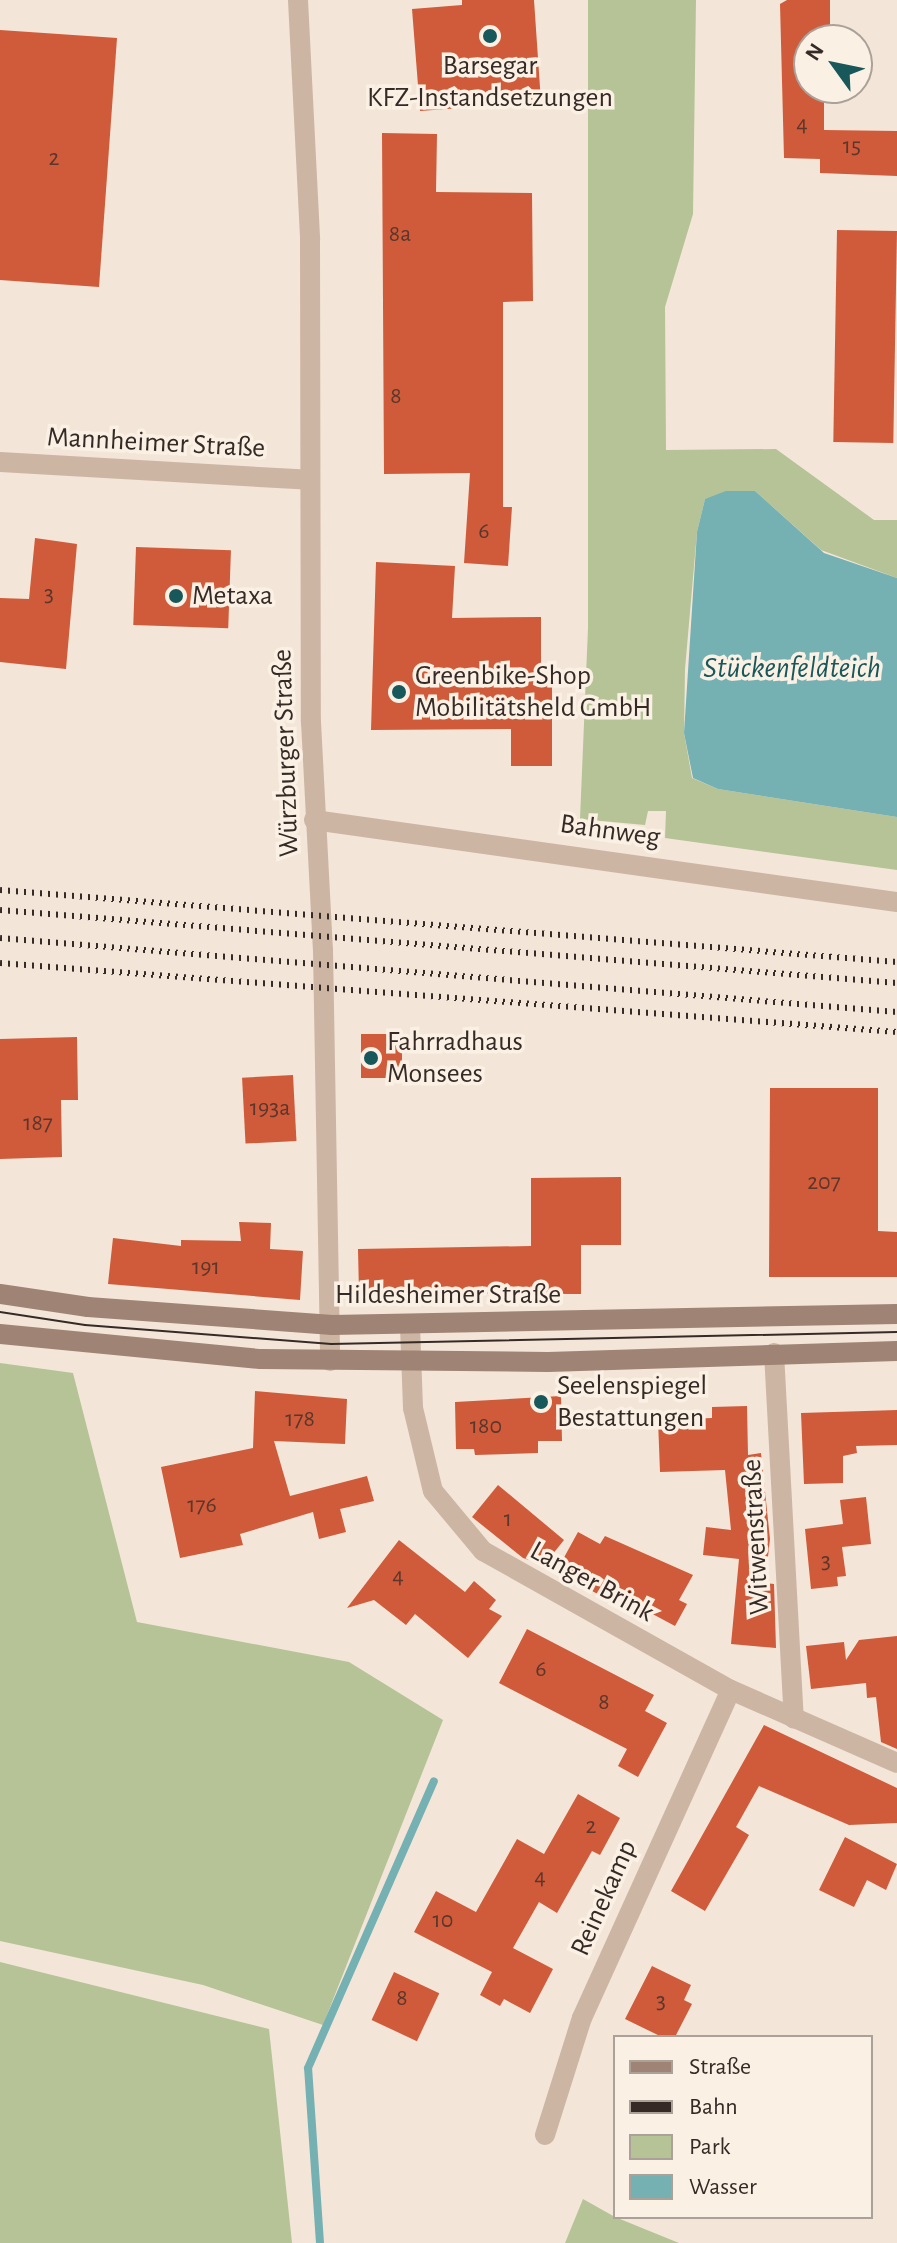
<!DOCTYPE html>
<meta charset="utf-8">
<style>
body{margin:0}
#map{position:relative;width:897px;height:2243px;overflow:hidden;background:#f3e5d8;font-family:"Alegreya Sans",sans-serif}
div>[style]{position:absolute}
.green>*{inset:0;background:#b5c397}
.water>*{inset:0;background:#75b0b2}
.stream>*{height:8px;margin:-4px;padding:0 4px;transform-origin:4px;border-radius:4px;background:#75b0b2}
.building>*{inset:0;background:#cf5b3a;transform-origin:0 0}
.street>*{height:20px;margin:-10px;padding:0 10px;transform-origin:10px;border-radius:10px;background:#ccb5a3}
.secondary>*{height:20px;margin:-10px;padding:0 10px;transform-origin:10px;border-radius:10px;background:#9f8374}
.tram>*{height:2px;margin:-1px;padding:0 1px;transform-origin:1px;border-radius:1px;background:#362a26}
.rail>*{height:6px;margin-top:-3px;transform-origin:0;background:repeating-linear-gradient(90deg,#362a26 0 2px,transparent 0 8px)}
.dots>*{width:22px;height:22px;translate:-50% -50%;box-sizing:border-box;border:4px solid #faf0e4;border-radius:50%}
span{translate:-50% -50%;white-space:nowrap;text-align:center;line-height:1.15;-webkit-text-stroke:7px #faf0e4;paint-order:stroke}
.number-label{font-size:24px;color:#5c362b}
.number-label span{-webkit-text-stroke-width:0}
.poi-label{font-size:28px;color:#362a26}
.left{translate:0 -50%;text-align:left}
.street-label{font-size:28px;color:#362a26}
.water-label{font-size:30px;color:#18575a;font-style:italic}
.legend{position:absolute;left:613px;top:2035px;width:260px;height:184px;box-sizing:border-box;background:#faf0e4;border:2px solid #aca198;margin:0;padding:10px 14px;list-style:none;font-size:24px;color:#362a26}
.legend li{display:flex;align-items:center;gap:16px;height:40px}
.legend b{width:40px;border:2px solid #aca198}
.north{position:absolute;left:793px;top:24px;width:80px;height:80px;box-sizing:border-box;background:#faf0e4;border:2px solid #aca198;border-radius:50%;rotate:303deg;font-size:22px;font-weight:700;line-height:32px;text-align:center;color:#362a26}
.north::after{content:'';display:block;margin:auto;width:28px;height:36px;background:#18575a;clip-path:polygon(50% 0,100% 100%,50% 72%,0 100%)}
</style>
<div id="map">
<div class="green">
<div style="clip-path:polygon(588px 0,696px 0,693px 214px,665px 307px,666px 450px,776px 449px,874px 520px,897px 520px,897px 578px,821px 550px,755px 491px,705px 499px,697px 532px,685px 669px,684px 733px,692px 778px,718px 789px,897px 817px,897px 870px,665px 838px,666px 811px,648px 811px,645px 825px,580px 819px,588px 628px)"></div>
<div style="clip-path:polygon(0 1363px,73px 1373px,137px 1622px,349px 1662px,443px 1720px,323px 2025px,203px 1985px,0 1941px)"></div>
<div style="clip-path:polygon(0 1962px,269px 2029px,292px 2243px,0 2243px)"></div>
<div style="clip-path:polygon(583px 2199px,615px 2217px,679px 2243px,565px 2243px)"></div>
</div>
<div class="water">
<div style="clip-path:polygon(726px 491px,755px 491px,824px 553px,897px 578px,897px 817px,718px 789px,693px 778px,684px 733px,697px 532px,705px 499px)"></div>
</div>
<div class="stream">
<div style="left:320px;top:2243px;width:175px;rotate:-93.9deg"></div>
<div style="left:308px;top:2068px;width:313px;rotate:-66.3deg"></div>
</div>
<div class="building">
<div style="clip-path:polygon(462px 0,534px 0,541px 102px,420px 111px,412px 9px,462px 5px)"></div>
<div style="clip-path:polygon(787px 0,830px 0,830px 40px,809px 40px,809px 88px,824px 88px,824px 130px,897px 131px,897px 176px,820px 173px,820px 159px,784px 158px,780px 4px)"></div>
<div style="clip-path:polygon(0 30px,117px 38px,99px 287px,0 280px)"></div>
<div style="clip-path:polygon(382px 133px,437px 134px,436px 192px,532px 193px,533px 301px,503px 302px,503px 507px,512px 507px,508px 566px,464px 563px,470px 473px,384px 474px)"></div>
<div style="left:837px;top:230px;width:60px;height:212px;rotate:1deg"></div>
<div style="clip-path:polygon(35px 538px,77px 544px,66px 669px,0 662px,0 598px,29px 599px)"></div>
<div style="left:136px;top:547px;width:95px;height:78px;rotate:2deg"></div>
<div style="clip-path:polygon(376px 562px,455px 566px,452px 618px,541px 617px,541px 670px,552px 669px,552px 766px,511px 766px,511px 729px,371px 730px)"></div>
<div style="left:361px;top:1034px;width:41px;height:44px"></div>
<div style="clip-path:polygon(77px 1037px,78px 1100px,61px 1100px,62px 1157px,0 1159px,0 1039px)"></div>
<div style="left:293px;top:1075px;width:66px;height:51px;rotate:87deg"></div>
<div style="clip-path:polygon(770px 1088px,878px 1088px,878px 1231px,897px 1232px,897px 1277px,769px 1277px)"></div>
<div style="clip-path:polygon(621px 1177px,621px 1245px,581px 1245px,581px 1294px,359px 1293px,358px 1249px,531px 1246px,531px 1178px)"></div>
<div style="clip-path:polygon(239px 1222px,271px 1223px,270px 1249px,303px 1251px,300px 1300px,108px 1284px,113px 1238px,181px 1246px,181px 1240px,241px 1241px)"></div>
<div style="clip-path:polygon(255px 1391px,347px 1399px,345px 1444px,274px 1441px,290px 1496px,367px 1476px,374px 1501px,340px 1509px,346px 1532px,319px 1539px,313px 1512px,240px 1534px,243px 1545px,180px 1558px,161px 1467px,253px 1448px)"></div>
<div style="clip-path:polygon(561px 1396px,562px 1441px,538px 1441px,538px 1453px,475px 1455px,474px 1449px,456px 1449px,455px 1402px)"></div>
<div style="clip-path:polygon(747px 1406px,748px 1455px,761px 1453px,770px 1539px,765px 1583px,774px 1584px,776px 1648px,731px 1644px,739px 1559px,703px 1555px,706px 1527px,731px 1530px,725px 1470px,660px 1472px,658px 1420px,712px 1418px,712px 1407px)"></div>
<div style="clip-path:polygon(897px 1410px,897px 1445px,856px 1446px,857px 1453px,843px 1456px,843px 1483px,804px 1484px,801px 1413px)"></div>
<div style="clip-path:polygon(498px 1485px,564px 1540px,544px 1565px,523px 1558px,472px 1517px)"></div>
<div style="clip-path:polygon(866px 1497px,871px 1544px,842px 1547px,846px 1576px,837px 1577px,838px 1586px,811px 1589px,805px 1529px,843px 1524px,840px 1500px)"></div>
<div style="clip-path:polygon(578px 1532px,600px 1544px,605px 1536px,693px 1575px,679px 1600px,687px 1604px,675px 1626px,615px 1594px,611px 1601px,556px 1572px)"></div>
<div style="clip-path:polygon(399px 1540px,465px 1592px,474px 1581px,496px 1600px,489px 1609px,502px 1616px,468px 1658px,415px 1614px,406px 1625px,374px 1600px,347px 1608px)"></div>
<div style="clip-path:polygon(527px 1629px,654px 1695px,645px 1711px,667px 1723px,638px 1777px,618px 1766px,627px 1749px,499px 1683px)"></div>
<div style="clip-path:polygon(897px 1636px,897px 1749px,881px 1742px,876px 1697px,867px 1698px,866px 1683px,811px 1689px,806px 1646px,844px 1642px,846px 1660px,859px 1640px)"></div>
<div style="clip-path:polygon(764px 1725px,897px 1788px,897px 1823px,849px 1825px,759px 1786px,736px 1827px,749px 1835px,705px 1911px,671px 1891px)"></div>
<div style="clip-path:polygon(578px 1794px,620px 1818px,600px 1855px,592px 1851px,557px 1913px,539px 1902px,513px 1948px,553px 1969px,530px 2013px,504px 1999px,500px 2006px,480px 1995px,492px 1972px,414px 1932px,436px 1891px,476px 1912px,517px 1839px,544px 1854px)"></div>
<div style="clip-path:polygon(845px 1837px,897px 1864px,886px 1890px,867px 1880px,854px 1907px,819px 1890px)"></div>
<div style="clip-path:polygon(652px 1966px,691px 1985px,684px 2000px,692px 2004px,675px 2037px,662px 2037px,625px 2019px)"></div>
<div style="left:394px;top:1972px;width:50px;height:53px;rotate:25deg"></div>
</div>
<div class="street">
<div style="left:298px;top:0;width:240px;rotate:87.1deg"></div>
<div style="left:310px;top:240px;width:482px;rotate:89.9deg"></div>
<div style="left:311px;top:722px;width:228px;rotate:87deg"></div>
<div style="left:323px;top:950px;width:411px;rotate:89deg"></div>
<div style="left:0;top:462px;width:310px;rotate:3.3deg"></div>
<div style="left:314px;top:820px;width:589px;rotate:8.01deg"></div>
<div style="left:410px;top:1326px;width:82px;rotate:87.9deg"></div>
<div style="left:413px;top:1408px;width:85px;rotate:76.5deg"></div>
<div style="left:433px;top:1491px;width:78px;rotate:50.2deg"></div>
<div style="left:483px;top:1551px;width:284px;rotate:29.3deg"></div>
<div style="left:731px;top:1690px;width:181px;rotate:23.7deg"></div>
<div style="left:774px;top:1353px;width:366px;rotate:86.9deg"></div>
<div style="left:545px;top:2135px;width:123px;rotate:-72.5deg"></div>
<div style="left:582px;top:2018px;width:360px;rotate:-65.6deg"></div>
</div>
<div class="secondary">
<div style="left:0;top:1294px;width:89px;rotate:8.4deg"></div>
<div style="left:88px;top:1307px;width:245px;rotate:4.2deg"></div>
<div style="left:332px;top:1325px;width:565px;rotate:-1.12deg"></div>
<div style="left:0;top:1334px;width:262px;rotate:5.5deg"></div>
<div style="left:261px;top:1359px;width:287px;rotate:0.6deg"></div>
<div style="left:548px;top:1362px;width:349px;rotate:-1.8deg"></div>
</div>
<div class="tram">
<div style="left:0;top:1312px;width:86px;rotate:8.7deg"></div>
<div style="left:85px;top:1325px;width:247px;rotate:4.4deg"></div>
<div style="left:331px;top:1344px;width:566px;rotate:-1.21deg"></div>
</div>
<div class="rail">
<div style="left:0;top:890px;width:900px;rotate:4.59deg"></div>
<div style="left:0;top:910px;width:900px;rotate:4.65deg"></div>
<div style="left:0;top:938px;width:900px;rotate:4.72deg"></div>
<div style="left:0;top:963px;width:900px;rotate:4.4deg"></div>
</div>
<div class="dots">
<div style="left:490px;top:36px;background:#18575a"></div>
<div style="left:176px;top:596px;background:#18575a"></div>
<div style="left:399px;top:692px;background:#18575a"></div>
<div style="left:371px;top:1058px;background:#18575a"></div>
<div style="left:541px;top:1402px;background:#18575a"></div>
</div>
<div class="number-label">
<span style="left:802px;top:125px">4</span>
<span style="left:852px;top:147px">15</span>
<span style="left:54px;top:159px">2</span>
<span style="left:400px;top:235px">8a</span>
<span style="left:396px;top:397px">8</span>
<span style="left:484px;top:532px">6</span>
<span style="left:49px;top:595px">3</span>
<span style="left:270px;top:1109px">193a</span>
<span style="left:38px;top:1124px">187</span>
<span style="left:824px;top:1183px">207</span>
<span style="left:206px;top:1268px">191</span>
<span style="left:300px;top:1420px">178</span>
<span style="left:486px;top:1427px">180</span>
<span style="left:202px;top:1506px">176</span>
<span style="left:508px;top:1520px">1</span>
<span style="left:826px;top:1562px">3</span>
<span style="left:398px;top:1577px">4</span>
<span style="left:541px;top:1670px">6</span>
<span style="left:604px;top:1703px">8</span>
<span style="left:591px;top:1827px">2</span>
<span style="left:540px;top:1878px">4</span>
<span style="left:443px;top:1921px">10</span>
<span style="left:402px;top:1999px">8</span>
<span style="left:661px;top:2002px">3</span>
</div>
<div class="poi-label">
<span style="left:490px;top:82px">Barsegar<br>KFZ-Instandsetzungen</span>
<span class="left" style="left:192px;top:596px">Metaxa</span>
<span class="left" style="left:415px;top:692px">Greenbike-Shop<br>Mobilitätsheld GmbH</span>
<span class="left" style="left:387px;top:1058px">Fahrradhaus<br>Monsees</span>
<span class="left" style="left:557px;top:1402px">Seelenspiegel<br>Bestattungen</span>
</div>
<div class="street-label">
<span style="left:156px;top:443px;rotate:3deg">Mannheimer Straße</span>
<span style="left:286px;top:753px;rotate:-92deg">Würzburger Straße</span>
<span style="left:610px;top:831px;rotate:8deg">Bahnweg</span>
<span style="left:448px;top:1295px">Hildesheimer Straße</span>
<span style="left:756px;top:1537px;rotate:-93deg">Witwenstraße</span>
<span style="left:592px;top:1582px;rotate:29deg">Langer Brink</span>
<span style="left:604px;top:1898px;rotate:-66deg">Reinekamp</span>
</div>
<div class="water-label">
<span style="left:792px;top:668px">Stückenfeldteich</span>
</div>
<ul class="legend">
<li><b style="height:10px;background:#9f8374"></b>Straße</li>
<li><b style="height:10px;background:#362a26"></b>Bahn</li>
<li><b style="height:22px;background:#b5c397"></b>Park</li>
<li><b style="height:22px;background:#75b0b2"></b>Wasser</li>
</ul>
<div class="north">N</div>
</div>
